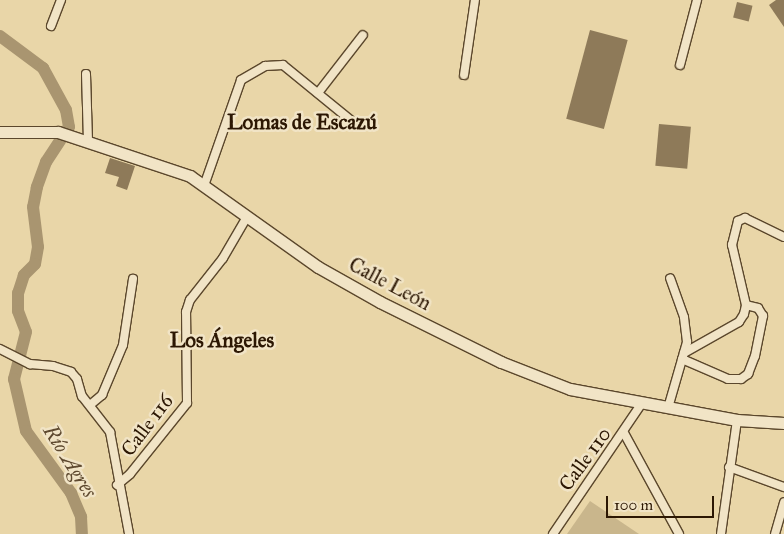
<!DOCTYPE html>
<meta charset="utf-8">
<style>
body{margin:0}
#map{position:relative;width:784px;height:534px;overflow:hidden;background:#e9d6a8;font-family:"IM FELL Great Primer",serif}
div>[style]{position:absolute}
.green>*{inset:0;background:#c9b68c}
.river>*{height:12px;margin:-6px;padding:0 6px;transform-origin:6px;border-radius:6px;background:#a99570}
.building>*{inset:0;background:#8e7a59;transform-origin:0 0}
.roads{filter:drop-shadow(1px 0 #5b472c) drop-shadow(-1px 0 #5b472c) drop-shadow(0 1px #5b472c) drop-shadow(0 -1px #5b472c)}
.street>*{height:8px;margin:-4px;padding:0 4px;transform-origin:4px;border-radius:4px;background:#f1e4c6}
.secondary>*{height:11px;margin:-5.5px;padding:0 5.5px;transform-origin:5.5px;border-radius:5.5px;background:#f1e4c6}
span{translate:-50% -50%;white-space:nowrap;text-align:center;line-height:1.15;-webkit-text-stroke:5px #f1e4c6;paint-order:stroke}
.street-label{font-size:20px;color:#2c1703}
.neighbourhood-label{font-size:21px;color:#2c1703;font-weight:700}
.water-label{font-size:21px;color:#5e492f;font-style:italic}
.scale{position:absolute;left:606px;top:496px;width:108px;height:22px;box-sizing:border-box;border:2px solid #2c1703;border-top:0;padding-left:6px;font-size:15px;line-height:18px;white-space:nowrap;color:#2c1703;-webkit-text-stroke:4px #f1e4c6;paint-order:stroke}
</style>
<div id="map">
<div class="green">
<div style="clip-path:polygon(590px 501px,639px 534px,567px 534px)"></div>
</div>
<div class="river">
<div style="left:0;top:36px;width:54px;rotate:36.7deg"></div>
<div style="left:43px;top:68px;width:48px;rotate:61.3deg"></div>
<div style="left:66px;top:110px;width:17px;rotate:80deg"></div>
<div style="left:69px;top:127px;width:42px;rotate:123.3deg"></div>
<div style="left:46px;top:162px;width:27px;rotate:110deg"></div>
<div style="left:37px;top:187px;width:20px;rotate:101deg"></div>
<div style="left:33px;top:207px;width:40px;rotate:82.9deg"></div>
<div style="left:38px;top:247px;width:17px;rotate:100deg"></div>
<div style="left:35px;top:264px;width:16px;rotate:135deg"></div>
<div style="left:24px;top:275px;width:19px;rotate:108deg"></div>
<div style="left:18px;top:293px;width:18px;rotate:90deg"></div>
<div style="left:18px;top:311px;width:22px;rotate:69deg"></div>
<div style="left:26px;top:332px;width:49px;rotate:104.3deg"></div>
<div style="left:14px;top:379px;width:53px;rotate:77deg"></div>
<div style="left:26px;top:431px;width:77px;rotate:54deg"></div>
<div style="left:71px;top:493px;width:26px;rotate:67deg"></div>
<div style="left:81px;top:517px;width:17px;rotate:87deg"></div>
</div>
<div class="building">
<div style="clip-path:polygon(776px 0,784px 0,784px 27px,769px 5px)"></div>
<div style="left:737px;top:2px;width:16px;height:16px;rotate:14deg"></div>
<div style="left:590px;top:30px;width:39px;height:92px;rotate:15deg"></div>
<div style="left:659px;top:124px;width:32px;height:42px;rotate:5deg"></div>
<div style="clip-path:polygon(110px 158px,135px 166px,127px 190px,116px 186px,119px 177px,105px 173px)"></div>
</div>
<div class="roads">
<div class="street">
<div style="left:51px;top:26px;width:28px;rotate:-69deg"></div>
<div style="left:680px;top:65px;width:67px;rotate:-75.3deg"></div>
<div style="left:86px;top:74px;width:66px;rotate:88.3deg"></div>
<div style="left:464px;top:75px;width:76px;rotate:-81.7deg"></div>
<div style="left:318px;top:93px;width:73px;rotate:-52.2deg"></div>
<div style="left:205px;top:183px;width:109px;rotate:-70.7deg"></div>
<div style="left:241px;top:80px;width:28px;rotate:-30deg"></div>
<div style="left:265px;top:66px;width:18px;rotate:-3deg"></div>
<div style="left:283px;top:65px;width:92px;rotate:39.2deg"></div>
<div style="left:0;top:349px;width:34px;rotate:27deg"></div>
<div style="left:30px;top:364px;width:23px;rotate:5deg"></div>
<div style="left:53px;top:366px;width:19px;rotate:18deg"></div>
<div style="left:71px;top:372px;width:9px;rotate:49deg"></div>
<div style="left:77px;top:379px;width:18px;rotate:74deg"></div>
<div style="left:82px;top:396px;width:46px;rotate:52.1deg"></div>
<div style="left:110px;top:432px;width:104px;rotate:79.4deg"></div>
<div style="left:684px;top:353px;width:63px;rotate:-29.4deg"></div>
<div style="left:739px;top:322px;width:9px;rotate:-58deg"></div>
<div style="left:744px;top:314px;width:9px;rotate:-77deg"></div>
<div style="left:746px;top:305px;width:62px;rotate:-103.1deg"></div>
<div style="left:732px;top:245px;width:25px;rotate:-76deg"></div>
<div style="left:738px;top:221px;width:8px;rotate:-23deg"></div>
<div style="left:745px;top:218px;width:43px;rotate:26deg"></div>
<div style="left:682px;top:359px;width:50px;rotate:23.5deg"></div>
<div style="left:728px;top:379px;width:13px"></div>
<div style="left:741px;top:379px;width:9px;rotate:-36deg"></div>
<div style="left:748px;top:374px;width:19px;rotate:-69deg"></div>
<div style="left:755px;top:356px;width:41px;rotate:-78.7deg"></div>
<div style="left:763px;top:316px;width:9px;rotate:-122deg"></div>
<div style="left:758px;top:308px;width:12px;rotate:-166deg"></div>
<div style="left:90px;top:405px;width:16px;rotate:-40deg"></div>
<div style="left:102px;top:395px;width:54px;rotate:-67.2deg"></div>
<div style="left:123px;top:345px;width:67px;rotate:-81.4deg"></div>
<div style="left:668px;top:408px;width:69px;rotate:-73.9deg"></div>
<div style="left:687px;top:342px;width:25px;rotate:-97deg"></div>
<div style="left:684px;top:317px;width:41px;rotate:-109.7deg"></div>
<div style="left:624px;top:433px;width:115px;rotate:61.4deg"></div>
<div style="left:729px;top:467px;width:59px;rotate:20deg"></div>
<div style="left:117px;top:485px;width:17px;rotate:-40deg"></div>
<div style="left:130px;top:474px;width:91px;rotate:-51.2deg"></div>
<div style="left:187px;top:403px;width:91px;rotate:-90.6deg"></div>
<div style="left:186px;top:312px;width:13px;rotate:-72deg"></div>
<div style="left:190px;top:300px;width:53px;rotate:-51.8deg"></div>
<div style="left:223px;top:258px;width:48px;rotate:-59.7deg"></div>
<div style="left:553px;top:534px;width:158px;rotate:-55.8deg"></div>
<div style="left:721px;top:534px;width:115px;rotate:-82deg"></div>
<div style="left:775px;top:534px;width:33px;rotate:-74deg"></div>
</div>
<div class="secondary">
<div style="left:0;top:132px;width:58px"></div>
<div style="left:58px;top:132px;width:139px;rotate:18.4deg"></div>
<div style="left:190px;top:176px;width:157px;rotate:35.4deg"></div>
<div style="left:318px;top:267px;width:71px;rotate:29.4deg"></div>
<div style="left:380px;top:302px;width:135px;rotate:26.4deg"></div>
<div style="left:501px;top:362px;width:74px;rotate:21.4deg"></div>
<div style="left:570px;top:389px;width:170px;rotate:10.5deg"></div>
<div style="left:737px;top:420px;width:47px;rotate:3.7deg"></div>
</div>
</div>
<div class="street-label">
<span style="left:390px;top:284px;rotate:28deg">Calle León</span>
<span style="left:147px;top:425px;rotate:-53deg">Calle 116</span>
<span style="left:585px;top:459px;rotate:-54deg">Calle 110</span>
</div>
<div class="neighbourhood-label">
<span style="left:302px;top:122px">Lomas de Escazú</span>
<span style="left:222px;top:340px">Los Ángeles</span>
</div>
<div class="water-label">
<span style="left:70px;top:461px;rotate:58deg">Río Agres</span>
</div>
<div class="scale">100 m</div>
</div>
